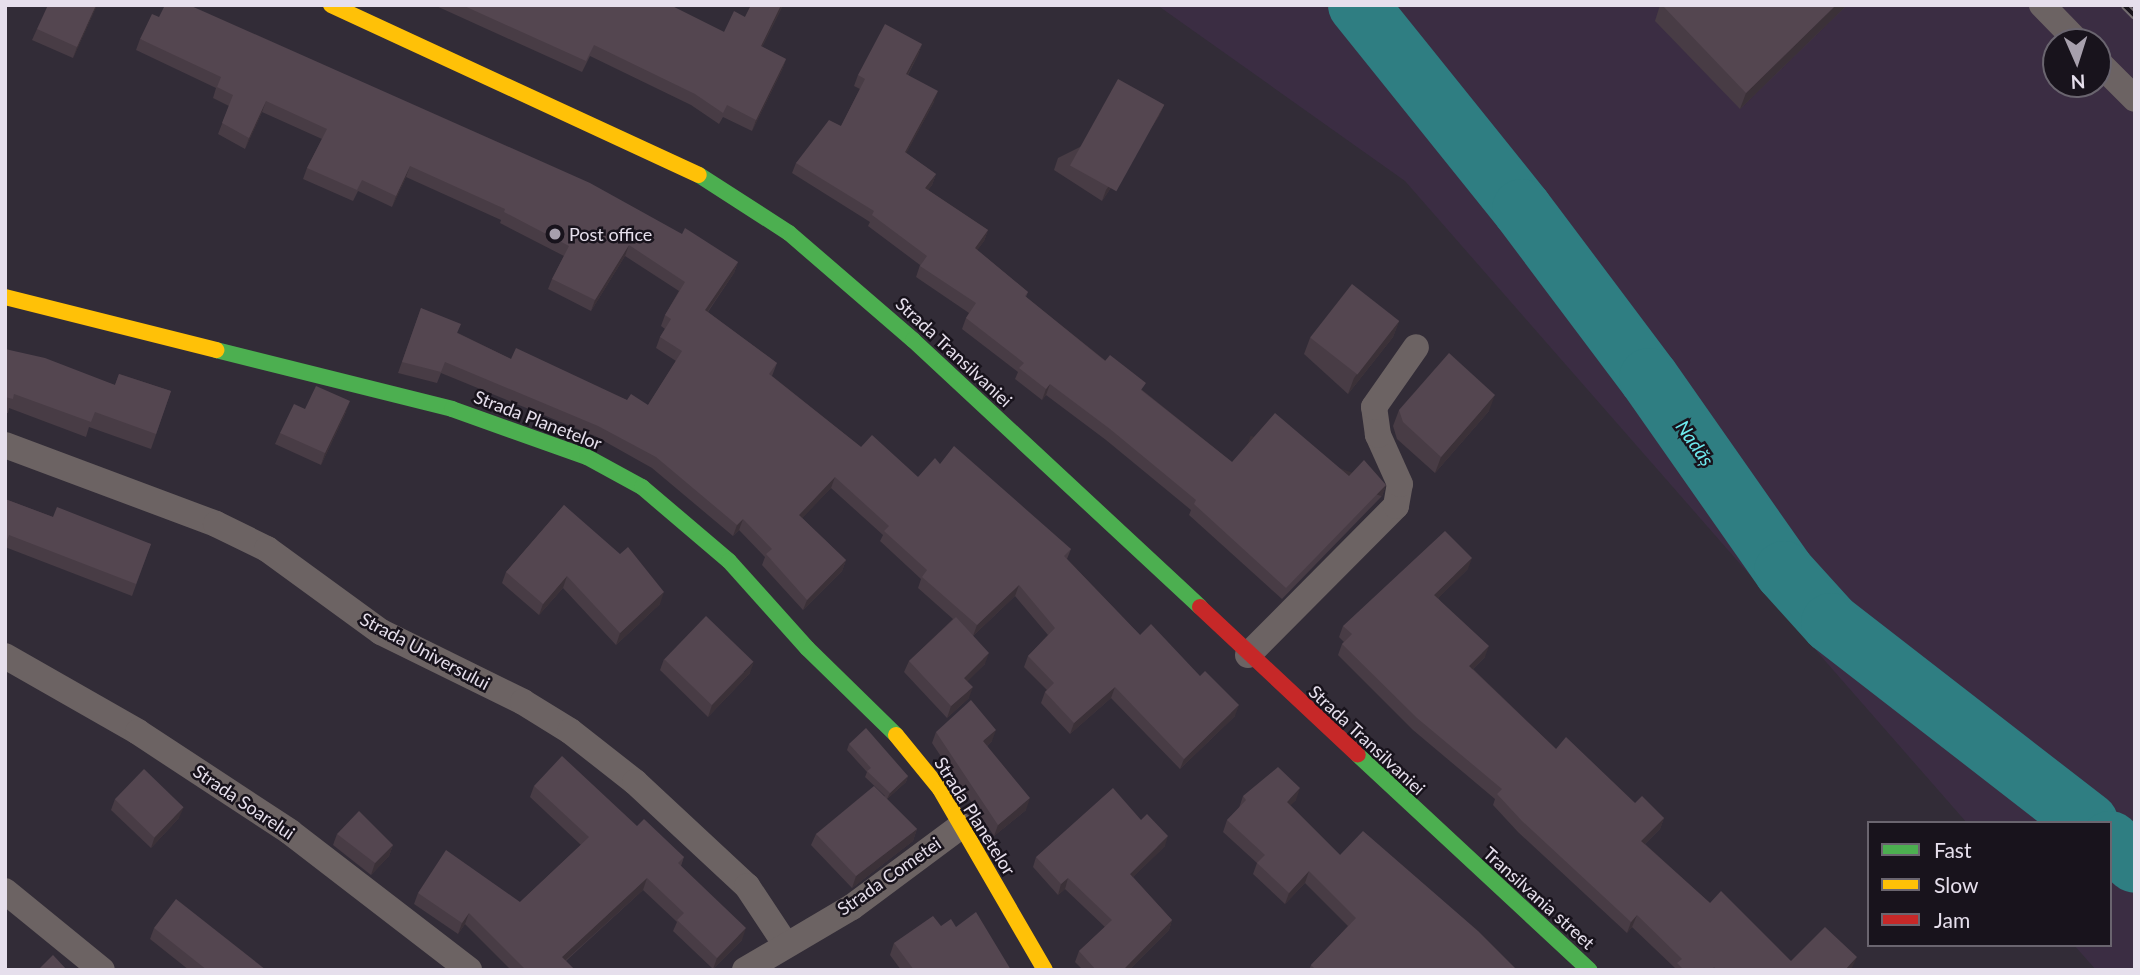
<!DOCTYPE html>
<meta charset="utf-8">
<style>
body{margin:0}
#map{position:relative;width:2140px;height:975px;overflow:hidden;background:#322c37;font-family:Lato,sans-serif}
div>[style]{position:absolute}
.built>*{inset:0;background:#3b2d43}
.river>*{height:60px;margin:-30px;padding:0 30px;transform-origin:30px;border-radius:30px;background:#2f7e82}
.street>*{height:26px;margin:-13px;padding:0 13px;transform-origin:13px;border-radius:13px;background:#6c6363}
.fast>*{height:16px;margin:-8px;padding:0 8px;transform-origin:8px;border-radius:8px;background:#4caf50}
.slow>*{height:16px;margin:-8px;padding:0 8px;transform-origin:8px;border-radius:8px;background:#ffc107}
.jam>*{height:16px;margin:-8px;padding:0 8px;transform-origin:8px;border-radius:8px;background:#c62828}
.rail>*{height:8px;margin-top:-4px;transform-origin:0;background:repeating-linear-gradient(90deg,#18131c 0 16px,#716b6e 0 32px);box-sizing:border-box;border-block:2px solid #716b6e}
.wall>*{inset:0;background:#483c45}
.shaded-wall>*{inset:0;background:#3b3138;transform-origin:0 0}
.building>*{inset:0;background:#544650;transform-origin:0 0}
.dots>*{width:19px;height:19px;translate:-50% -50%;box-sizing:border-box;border:4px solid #18131c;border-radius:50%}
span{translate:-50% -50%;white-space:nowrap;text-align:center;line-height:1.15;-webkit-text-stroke:5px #18131c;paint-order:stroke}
.poi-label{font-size:18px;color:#e6dfec}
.left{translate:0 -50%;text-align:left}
.street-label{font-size:18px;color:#e6dfec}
.water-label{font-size:19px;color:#6eebef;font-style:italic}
.frame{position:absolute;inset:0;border:7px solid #e6dfec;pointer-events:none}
.legend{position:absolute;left:1867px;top:821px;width:245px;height:126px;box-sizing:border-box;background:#18131c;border:2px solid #6a656f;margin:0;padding:9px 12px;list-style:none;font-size:21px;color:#e6dfec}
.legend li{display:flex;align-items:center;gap:14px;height:35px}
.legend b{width:35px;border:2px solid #6a656f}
.north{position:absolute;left:2042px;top:28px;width:70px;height:70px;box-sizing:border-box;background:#18131c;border:2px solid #6a656f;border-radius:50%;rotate:177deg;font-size:19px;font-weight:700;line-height:28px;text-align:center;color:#e6dfec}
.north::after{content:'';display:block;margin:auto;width:24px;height:32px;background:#a7a0ad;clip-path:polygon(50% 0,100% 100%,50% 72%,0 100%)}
</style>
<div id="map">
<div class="built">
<div style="clip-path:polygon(evenodd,1157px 5px,2135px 5px,2135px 970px,2096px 970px,2074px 945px,2110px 945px,2110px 823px,1967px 823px,1405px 181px,1157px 5px,2056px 42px,2098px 42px,2098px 84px,2056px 84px,2056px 42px)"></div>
</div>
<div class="river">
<div style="left:1358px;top:5px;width:262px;rotate:51.2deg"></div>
<div style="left:1522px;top:209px;width:211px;rotate:53.1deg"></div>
<div style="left:1649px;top:378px;width:236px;rotate:55deg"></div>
<div style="left:1784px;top:571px;width:70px;rotate:47.9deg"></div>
<div style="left:1831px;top:623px;width:326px;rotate:37.8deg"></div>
<div style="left:2110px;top:841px;width:33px;rotate:41deg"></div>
</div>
<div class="street">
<div style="left:2042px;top:5px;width:52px;rotate:45.8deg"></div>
<div style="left:2098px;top:62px;width:52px;rotate:45deg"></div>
<div style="left:5px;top:445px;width:225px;rotate:20.5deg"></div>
<div style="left:216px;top:524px;width:57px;rotate:26.1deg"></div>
<div style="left:267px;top:549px;width:141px;rotate:36.1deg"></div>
<div style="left:381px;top:632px;width:158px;rotate:26.2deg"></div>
<div style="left:523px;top:702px;width:55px;rotate:31.7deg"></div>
<div style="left:570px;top:731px;width:83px;rotate:38.1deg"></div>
<div style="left:635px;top:782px;width:153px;rotate:42.9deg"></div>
<div style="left:747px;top:886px;width:71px;rotate:56.5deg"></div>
<div style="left:1248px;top:655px;width:210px;rotate:-45.2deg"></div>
<div style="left:1396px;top:506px;width:22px;rotate:-80deg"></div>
<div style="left:1400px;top:484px;width:54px;rotate:-114.2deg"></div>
<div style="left:1378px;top:435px;width:28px;rotate:-98deg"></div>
<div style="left:1374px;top:407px;width:73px;rotate:-55deg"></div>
<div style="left:5px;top:656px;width:153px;rotate:29.7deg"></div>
<div style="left:138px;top:732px;width:182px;rotate:33.3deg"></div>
<div style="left:290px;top:832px;width:226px;rotate:37.6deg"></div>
<div style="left:5px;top:891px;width:125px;rotate:39.2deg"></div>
<div style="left:745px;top:970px;width:124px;rotate:-30.5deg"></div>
<div style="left:852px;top:907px;width:136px;rotate:-36.6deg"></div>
</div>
<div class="fast">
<div style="left:699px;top:175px;width:107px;rotate:32.8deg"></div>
<div style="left:789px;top:233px;width:164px;rotate:40.8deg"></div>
<div style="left:913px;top:340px;width:392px;rotate:42.9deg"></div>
<div style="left:216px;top:350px;width:243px;rotate:14deg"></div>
<div style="left:452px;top:409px;width:143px;rotate:19.6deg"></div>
<div style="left:587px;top:457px;width:63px;rotate:28.6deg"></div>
<div style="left:642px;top:487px;width:114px;rotate:40.4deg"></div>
<div style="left:729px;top:561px;width:117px;rotate:48.1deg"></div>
<div style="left:807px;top:648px;width:124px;rotate:44.3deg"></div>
<div style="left:1358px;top:755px;width:316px;rotate:42.9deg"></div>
</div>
<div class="slow">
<div style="left:331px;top:5px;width:405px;rotate:24.8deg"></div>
<div style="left:5px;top:297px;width:218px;rotate:14.1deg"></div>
<div style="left:896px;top:735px;width:70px;rotate:50.8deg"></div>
<div style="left:940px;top:789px;width:209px;rotate:59.9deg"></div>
</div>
<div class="jam">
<div style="left:1200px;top:607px;width:216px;rotate:43.1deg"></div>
</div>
<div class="rail">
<div style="left:2124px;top:5px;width:16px;rotate:45deg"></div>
</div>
<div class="wall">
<div style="clip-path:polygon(97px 5px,73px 58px,32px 40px,37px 29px)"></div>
<div style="clip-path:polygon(434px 5px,670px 5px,724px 32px,745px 17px,751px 5px,783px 5px,762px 47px,786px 59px,782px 70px,752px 131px,723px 117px,719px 124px,691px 105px,590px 56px,582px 72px)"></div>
<div style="clip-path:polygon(1660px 5px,1847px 5px,1740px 109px,1655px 21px)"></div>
<div style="clip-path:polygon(140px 39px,682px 234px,738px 262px,734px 273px,708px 312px,777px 363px,772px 376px,861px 447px,918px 477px,940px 464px,1071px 549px,1067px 559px,1140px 635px,1235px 716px,1180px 769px,1111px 698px,1070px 734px,1041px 703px,1045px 692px,1047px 690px,1024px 667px,1028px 656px,1048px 635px,1015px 596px,973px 636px,985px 664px,967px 681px,969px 698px,947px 718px,904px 672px,909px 661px,953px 619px,918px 588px,921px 579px,880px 541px,883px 535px,831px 488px,802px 518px,846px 560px,842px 571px,803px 610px,762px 565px,765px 557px,739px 530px,733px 536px,652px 468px,595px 436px,441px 373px,437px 383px,398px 373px,421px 308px,458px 333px,511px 359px,627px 400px,648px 405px,676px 361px,656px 348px,660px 337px,665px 329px,661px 326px,665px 315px,679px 291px,625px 256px,591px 311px,548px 289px,552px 279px,564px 256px,500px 223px,501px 220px,406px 177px,392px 207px,358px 191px,353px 201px,303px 179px,307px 168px,322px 139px,262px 112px,245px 149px,218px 134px,229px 106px,213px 98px,216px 88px,136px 50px)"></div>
<div style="clip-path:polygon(922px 44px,918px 55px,908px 75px,934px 102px,906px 153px,936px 174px,932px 185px,928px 190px,988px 230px,984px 241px,977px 250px,1028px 292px,1026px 297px,1232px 462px,1349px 476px,1386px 485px,1382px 496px,1282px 599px,1189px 515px,1191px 510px,1106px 440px,1046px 395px,1042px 400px,1015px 379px,1018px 372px,962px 329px,966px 318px,969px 313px,916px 277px,920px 265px,868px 226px,870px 222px,792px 173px,796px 163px,841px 126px,860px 89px,854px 86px,858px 75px)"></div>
<div style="clip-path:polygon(1164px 105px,1159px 116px,1102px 201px,1054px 170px,1058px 158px)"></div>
<div style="clip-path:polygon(1399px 321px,1393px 337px,1348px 394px,1304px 354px,1310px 338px)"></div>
<div style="clip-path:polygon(5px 349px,115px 385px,119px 374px,171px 391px,151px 449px,89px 427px,86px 437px,9px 408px,8px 413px,5px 413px)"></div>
<div style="clip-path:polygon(305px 409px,346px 412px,321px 465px,275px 444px,280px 433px)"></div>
<div style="clip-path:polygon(1399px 410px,1489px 411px,1435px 473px,1397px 439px,1393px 426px)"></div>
<div style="clip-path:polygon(5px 499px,53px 517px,151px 544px,132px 596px,5px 547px)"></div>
<div style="clip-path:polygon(564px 505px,660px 604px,616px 645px,563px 588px,539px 615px,502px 583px,506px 572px)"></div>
<div style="clip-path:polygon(1468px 569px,1438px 598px,1485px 657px,1473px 669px,1556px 749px,1635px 803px,1664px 818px,1660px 829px,1645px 844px,1710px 903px,1791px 961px,1852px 969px,1851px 970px,1675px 970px,1675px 968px,1632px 927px,1627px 933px,1518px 832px,1493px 805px,1495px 799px,1413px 730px,1338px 655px,1342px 644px,1344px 642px,1339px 637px,1343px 626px)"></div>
<div style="clip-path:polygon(664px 659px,750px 673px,708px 717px,660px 670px)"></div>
<div style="clip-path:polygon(936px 732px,992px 741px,987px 746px,1026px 810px,994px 836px,932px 743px)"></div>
<div style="clip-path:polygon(849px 744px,908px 776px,906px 782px,887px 799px,917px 829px,913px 841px,852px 888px,811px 845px,816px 834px,885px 796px,865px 777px,867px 772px,847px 750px)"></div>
<div style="clip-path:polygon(534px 786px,637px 826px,684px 857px,681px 866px,742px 940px,713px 969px,673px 931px,677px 922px,643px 890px,566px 961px,575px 970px,511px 970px,465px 924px,458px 934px,414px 904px,418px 893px,520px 902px,581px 845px,530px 797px)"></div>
<div style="clip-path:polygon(1243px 796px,1296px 800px,1290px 805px,1340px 855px,1517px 970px,1309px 970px,1311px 965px,1348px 926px,1305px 883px,1285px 904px,1253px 874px,1257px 863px,1223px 832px,1227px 820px,1239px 808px)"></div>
<div style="clip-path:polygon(115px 799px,179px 818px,151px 848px,111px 810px)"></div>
<div style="clip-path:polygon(337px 834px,393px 845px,389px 856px,371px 875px,333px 845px)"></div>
<div style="clip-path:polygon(1165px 846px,1133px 877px,1172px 920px,1169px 930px,1129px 970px,1083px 970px,1075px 962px,1079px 951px,1105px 927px,1065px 889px,1058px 895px,1033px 867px,1036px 857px)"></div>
<div style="clip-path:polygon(941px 926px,956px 927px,1012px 970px,901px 970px,890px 955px,894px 943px)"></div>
<div style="clip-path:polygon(154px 928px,266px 970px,189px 970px,150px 939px)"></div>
</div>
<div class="shaded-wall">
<div style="clip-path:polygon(96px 5px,97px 5px,73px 58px,77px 47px)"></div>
<div style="clip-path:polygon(781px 5px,783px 5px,757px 57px,761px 46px)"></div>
<div style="clip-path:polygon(1836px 5px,1847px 5px,1740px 109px,1746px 93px)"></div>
<div style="clip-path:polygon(922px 44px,918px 55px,902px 85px,906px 74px)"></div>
<div style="clip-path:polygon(786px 59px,782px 70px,752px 131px,756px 120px)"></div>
<div style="clip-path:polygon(938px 91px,934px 102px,901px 163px,905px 152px)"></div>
<div style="clip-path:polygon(266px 101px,262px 112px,245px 149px,249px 138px)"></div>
<div style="clip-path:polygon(1164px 105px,1159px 116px,1102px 201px,1106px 190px)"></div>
<div style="clip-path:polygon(410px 166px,406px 177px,392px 207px,396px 196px)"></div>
<div style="clip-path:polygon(936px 174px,932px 185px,921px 199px,925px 188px)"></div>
<div style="clip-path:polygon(988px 230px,984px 241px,971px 259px,975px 248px)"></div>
<div style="clip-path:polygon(629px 245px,625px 256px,591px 311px,595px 300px)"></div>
<div style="clip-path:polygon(738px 262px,734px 273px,701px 321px,705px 310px)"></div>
<div style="clip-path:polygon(1399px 321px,1393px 337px,1348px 394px,1354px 378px)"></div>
<div style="clip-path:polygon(1050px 384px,1046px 395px,1042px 400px,1046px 389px)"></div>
<div style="clip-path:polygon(1495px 395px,1489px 411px,1435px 473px,1441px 457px)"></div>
<div style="clip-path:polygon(350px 401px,346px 412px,321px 465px,325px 453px)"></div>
<div style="clip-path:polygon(835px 477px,831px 488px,795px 526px,799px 515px)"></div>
<div style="left:1386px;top:485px;width:12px;height:144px;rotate:110deg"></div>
<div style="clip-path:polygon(743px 519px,739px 530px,733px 536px,737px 525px)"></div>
<div style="clip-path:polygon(1472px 558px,1468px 569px,1430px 606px,1434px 595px)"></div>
<div style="clip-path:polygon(846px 560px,842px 571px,803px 610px,807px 600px)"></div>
<div style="clip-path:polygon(567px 576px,563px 588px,539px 615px,543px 604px)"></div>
<div style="clip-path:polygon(1019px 585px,1015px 596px,973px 636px,977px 625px)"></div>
<div style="clip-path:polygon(664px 592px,660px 604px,616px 645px,620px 633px)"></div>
<div style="clip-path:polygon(1489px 646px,1485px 657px,1465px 677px,1469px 666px)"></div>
<div style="clip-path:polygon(989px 653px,985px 664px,960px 689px,964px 678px)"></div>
<div style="clip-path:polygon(754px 662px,750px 673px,708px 717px,712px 705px)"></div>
<div style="clip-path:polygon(973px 687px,969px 698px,947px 718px,951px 706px)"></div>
<div style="clip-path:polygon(1115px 687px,1111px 698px,1070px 734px,1074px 723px)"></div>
<div style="clip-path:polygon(1239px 705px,1235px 716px,1180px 769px,1184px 759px)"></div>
<div style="clip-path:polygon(996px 730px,992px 741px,979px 753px,983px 741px)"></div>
<div style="clip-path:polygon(908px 776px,906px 782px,887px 799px,890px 793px)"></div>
<div style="clip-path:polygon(1300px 788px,1296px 800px,1283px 813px,1287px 802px)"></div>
<div style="clip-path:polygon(1030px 798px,1026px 810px,994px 836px,998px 825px)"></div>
<div style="clip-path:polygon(184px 807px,179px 818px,151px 848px,155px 836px)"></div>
<div style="clip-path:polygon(1664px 818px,1660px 829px,1637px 852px,1641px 841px)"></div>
<div style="clip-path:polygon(917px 829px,913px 841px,852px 888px,856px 876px)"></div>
<div style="clip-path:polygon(1168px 836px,1165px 846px,1126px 884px,1130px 874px)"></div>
<div style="clip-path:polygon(393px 845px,389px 856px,371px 875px,375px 863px)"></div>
<div style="clip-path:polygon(1309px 871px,1305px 883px,1285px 904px,1289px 893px)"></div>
<div style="clip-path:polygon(647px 878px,643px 890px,557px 968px,562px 957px)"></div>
<div style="clip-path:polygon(1068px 878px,1065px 889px,1058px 895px,1061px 884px)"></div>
<div style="clip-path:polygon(469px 913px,465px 924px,458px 934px,462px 923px)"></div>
<div style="clip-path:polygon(1637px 915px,1632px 927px,1627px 933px,1631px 922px)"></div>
<div style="clip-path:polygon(1172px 920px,1169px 930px,1129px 970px,1123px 970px)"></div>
<div style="clip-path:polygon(746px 928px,742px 940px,713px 969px,717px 958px)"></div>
<div style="clip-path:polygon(1857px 957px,1851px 970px,1845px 970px)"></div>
</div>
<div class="building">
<div style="clip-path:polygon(48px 5px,96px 5px,77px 47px,37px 29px)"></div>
<div style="clip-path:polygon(165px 5px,189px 5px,590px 183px,682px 234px,685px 228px,738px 262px,705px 310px,777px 363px,769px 374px,861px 447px,872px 435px,918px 477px,935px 458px,940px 464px,954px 446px,1071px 549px,1064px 556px,1140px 635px,1151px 624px,1200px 676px,1205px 671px,1239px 705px,1184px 759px,1115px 687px,1074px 723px,1045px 692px,1054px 683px,1028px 656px,1055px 628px,1019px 585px,977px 625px,922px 577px,927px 570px,884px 531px,889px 526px,835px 477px,799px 515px,846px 560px,807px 600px,766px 554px,772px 549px,743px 519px,737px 525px,656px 457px,598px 426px,445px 362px,441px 372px,402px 362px,421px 308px,461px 324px,457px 333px,511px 359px,516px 348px,627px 400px,631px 394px,648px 405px,682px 351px,660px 337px,671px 319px,665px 315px,685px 282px,629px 245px,595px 300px,552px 279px,569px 246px,504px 212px,505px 209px,410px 166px,396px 196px,362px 180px,357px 190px,307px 168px,327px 129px,266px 101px,249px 138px,222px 123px,233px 95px,217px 87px,221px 77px,140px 39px,152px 14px,159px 17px)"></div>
<div style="clip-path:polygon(462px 5px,670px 5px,724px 32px,734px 11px,745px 17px,751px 5px,781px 5px,761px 46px,786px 59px,756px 120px,727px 105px,723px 113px,695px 94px,594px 45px,586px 61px)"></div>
<div style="clip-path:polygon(1662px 5px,1836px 5px,1746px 93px)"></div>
<div style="clip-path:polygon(885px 24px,922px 44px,906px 74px,938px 91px,905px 152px,936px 174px,925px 188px,988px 230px,975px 248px,1028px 292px,1025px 296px,1105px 361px,1110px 355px,1146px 383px,1141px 390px,1232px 462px,1275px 413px,1349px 476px,1364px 460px,1386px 485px,1286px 588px,1194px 504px,1196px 500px,1110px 429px,1050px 384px,1046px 389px,1019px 368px,1024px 363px,966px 318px,976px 303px,920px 266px,927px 256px,872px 215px,874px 211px,796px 163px,829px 120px,841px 126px,865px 79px,858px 75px)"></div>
<div style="left:1118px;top:79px;width:53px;height:99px;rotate:29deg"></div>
<div style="left:1352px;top:284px;width:60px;height:68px;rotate:38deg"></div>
<div style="clip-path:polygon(5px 349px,45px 358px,115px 385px,119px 374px,171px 391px,156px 434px,95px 412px,91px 422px,14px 394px,13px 399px,5px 397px)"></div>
<div style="clip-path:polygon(1449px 353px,1495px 395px,1441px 457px,1403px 422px,1399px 410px)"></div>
<div style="clip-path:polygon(316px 386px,350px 401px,325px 453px,280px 433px,294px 404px,305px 409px)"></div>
<div style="clip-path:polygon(5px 499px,53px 517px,57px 507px,151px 544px,136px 584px,9px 535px,5px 546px)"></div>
<div style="clip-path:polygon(564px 505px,620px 554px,628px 547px,664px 592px,620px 633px,567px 576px,543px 604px,506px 572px)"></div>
<div style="clip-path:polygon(1445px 531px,1472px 558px,1434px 595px,1489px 646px,1469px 666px,1556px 749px,1566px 737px,1635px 803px,1642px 796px,1664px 818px,1641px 841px,1710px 903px,1721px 891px,1791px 961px,1825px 927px,1857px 957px,1845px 970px,1717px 970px,1714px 967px,1712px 970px,1684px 970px,1677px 963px,1682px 959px,1637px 915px,1631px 922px,1522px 821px,1497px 794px,1502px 789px,1417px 718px,1342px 644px,1352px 634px,1343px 626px)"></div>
<div style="left:706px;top:616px;width:66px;height:60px;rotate:44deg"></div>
<div style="clip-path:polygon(956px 617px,989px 653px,964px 678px,973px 687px,951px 706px,909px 661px)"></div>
<div style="clip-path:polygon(971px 700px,996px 730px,983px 741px,1030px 798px,998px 825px,936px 732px)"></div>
<div style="clip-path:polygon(866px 728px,908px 776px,890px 793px,867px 771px,871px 768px,849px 744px)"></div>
<div style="clip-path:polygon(562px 756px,637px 826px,644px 819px,684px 857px,678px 863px,746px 928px,717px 958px,677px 920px,684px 913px,647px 878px,562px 957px,575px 970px,526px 970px,469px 913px,462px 923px,418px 893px,446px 850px,520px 902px,589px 837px,534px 786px)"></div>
<div style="clip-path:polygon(1278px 767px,1300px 788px,1287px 802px,1340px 855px,1363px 831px,1478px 931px,1517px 970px,1316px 970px,1311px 965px,1356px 918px,1309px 871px,1289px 893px,1257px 863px,1265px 855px,1227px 820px,1246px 800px,1243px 796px)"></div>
<div style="left:144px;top:769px;width:55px;height:42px;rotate:44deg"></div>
<div style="clip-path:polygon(874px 786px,917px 829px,856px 876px,816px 834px)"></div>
<div style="clip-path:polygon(1113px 788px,1141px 820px,1147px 814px,1168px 836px,1130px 874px,1172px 920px,1123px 970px,1096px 970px,1079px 951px,1112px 920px,1068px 878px,1061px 884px,1036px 857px)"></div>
<div style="clip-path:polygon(359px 811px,393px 845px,375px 863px,337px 834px)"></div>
<div style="clip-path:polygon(176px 899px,266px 970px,207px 970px,154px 928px)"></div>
<div style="clip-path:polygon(976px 912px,1011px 970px,914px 970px,894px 943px,933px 916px,941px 926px,951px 919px,956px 927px)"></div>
<div style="clip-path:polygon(53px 955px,67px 970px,38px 970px)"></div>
</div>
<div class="dots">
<div style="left:555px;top:234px;background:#a7a0ad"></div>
</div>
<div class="poi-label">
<span class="left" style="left:569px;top:234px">Post office</span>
</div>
<div class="street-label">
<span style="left:954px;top:352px;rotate:43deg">Strada Transilvaniei</span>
<span style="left:538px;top:420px;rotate:21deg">Strada Planetelor</span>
<span style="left:425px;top:651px;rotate:28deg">Strada Universului</span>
<span style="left:1367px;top:740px;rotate:43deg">Strada Transilvaniei</span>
<span style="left:244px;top:802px;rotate:34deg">Strada Soarelui</span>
<span style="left:975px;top:816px;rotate:58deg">Strada Planetelor</span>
<span style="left:889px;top:876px;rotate:-35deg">Strada Cometei</span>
<span style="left:1539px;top:898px;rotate:42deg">Transilvania street</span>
</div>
<div class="water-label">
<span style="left:1695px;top:443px;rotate:55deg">Nadăș</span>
</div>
<div class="frame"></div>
<ul class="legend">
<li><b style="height:9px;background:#4caf50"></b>Fast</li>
<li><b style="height:9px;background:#ffc107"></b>Slow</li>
<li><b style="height:9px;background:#c62828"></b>Jam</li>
</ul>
<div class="north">N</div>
</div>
